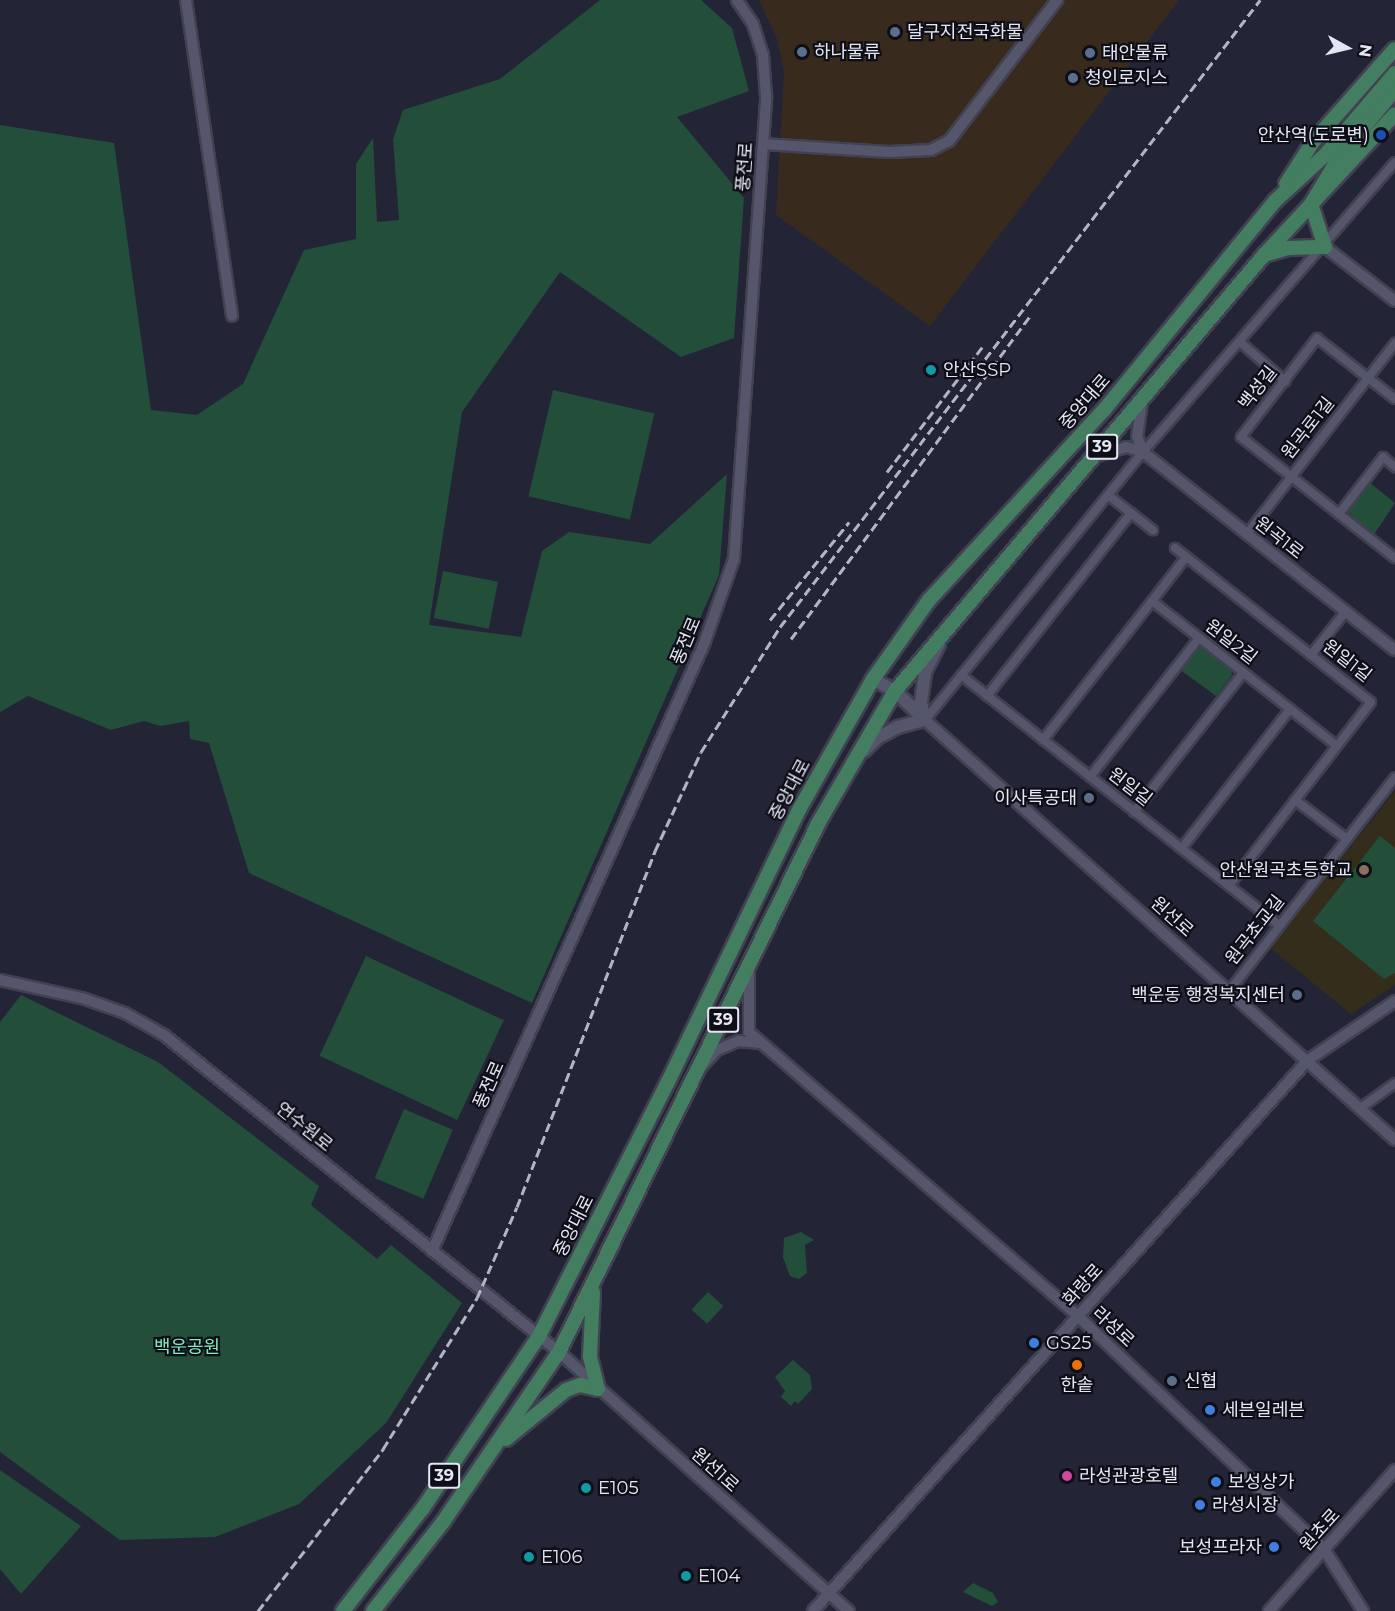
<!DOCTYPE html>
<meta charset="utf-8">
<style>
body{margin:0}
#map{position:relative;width:1395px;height:1611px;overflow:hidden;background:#242437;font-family:Montserrat,"Noto Sans KR",sans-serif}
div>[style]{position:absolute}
.commercial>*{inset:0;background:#382b1e}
.education>*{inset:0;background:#342d1c}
.green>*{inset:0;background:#224e3a;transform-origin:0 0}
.roads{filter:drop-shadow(2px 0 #424151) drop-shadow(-2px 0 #424151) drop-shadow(0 2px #424151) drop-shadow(0 -2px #424151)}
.minor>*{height:8px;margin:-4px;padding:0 4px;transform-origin:4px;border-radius:4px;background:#55566c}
.tertiary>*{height:10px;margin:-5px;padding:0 5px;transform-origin:5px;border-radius:5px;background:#55566c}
.secondary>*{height:12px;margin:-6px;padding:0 6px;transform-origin:6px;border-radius:6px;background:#55566c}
.primary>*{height:14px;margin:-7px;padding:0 7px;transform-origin:7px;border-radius:7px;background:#427e5f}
.rail>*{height:3px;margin-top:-1.5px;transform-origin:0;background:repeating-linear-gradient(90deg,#b4b5c3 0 9px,transparent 0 13.5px)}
.dots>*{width:16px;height:16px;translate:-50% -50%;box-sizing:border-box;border:3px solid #0e0e17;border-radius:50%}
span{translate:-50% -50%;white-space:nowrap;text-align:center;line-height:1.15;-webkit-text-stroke:4.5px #0e0e17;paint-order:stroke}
.shield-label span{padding:2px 4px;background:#0e0e17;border:2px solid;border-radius:4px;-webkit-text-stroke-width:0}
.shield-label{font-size:16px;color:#e5e6f3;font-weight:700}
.poi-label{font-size:18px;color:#e5e6f3}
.left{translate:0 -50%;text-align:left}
.right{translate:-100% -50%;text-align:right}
.street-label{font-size:18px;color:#e5e6f3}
.park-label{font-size:18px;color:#84eab9}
.north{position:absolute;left:1317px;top:18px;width:60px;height:60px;-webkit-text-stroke:4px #0e0e17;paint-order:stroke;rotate:98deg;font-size:16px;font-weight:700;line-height:24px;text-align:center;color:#e5e6f3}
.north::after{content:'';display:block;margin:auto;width:21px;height:27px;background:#e5e6f3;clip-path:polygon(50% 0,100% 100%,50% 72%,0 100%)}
</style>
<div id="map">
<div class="commercial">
<div style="clip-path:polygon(759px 0,1179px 0,930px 326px,776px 215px,784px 72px,777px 39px)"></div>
</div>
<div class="education">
<div style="clip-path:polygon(1395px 791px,1395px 985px,1351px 1014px,1270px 948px)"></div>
</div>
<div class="green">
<div style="clip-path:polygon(600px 0,701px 0,732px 28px,749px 91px,677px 117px,744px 198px,734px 338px,681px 357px,560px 272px,462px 412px,429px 625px,521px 637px,542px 551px,569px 532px,650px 544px,727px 474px,719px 575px,532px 1003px,249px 873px,209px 743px,190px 739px,189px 721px,160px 726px,144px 721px,111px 730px,28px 696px,0 712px,0 125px,114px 143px,151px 410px,197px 415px,243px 384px,304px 250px,356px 239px,356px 164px,373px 138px,377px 222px,399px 220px,393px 139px,403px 110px,500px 79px)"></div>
<div style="left:553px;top:390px;width:104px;height:109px;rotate:13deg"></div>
<div style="clip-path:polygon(1370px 483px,1395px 503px,1373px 536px,1348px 512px)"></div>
<div style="left:443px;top:571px;width:56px;height:48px;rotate:11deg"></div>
<div style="clip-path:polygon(1196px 647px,1201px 647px,1231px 669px,1232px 675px,1216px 696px,1179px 669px)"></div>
<div style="clip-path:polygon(1380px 836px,1395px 848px,1395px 973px,1384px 979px,1313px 921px)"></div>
<div style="left:366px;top:956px;width:152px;height:110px;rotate:25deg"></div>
<div style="clip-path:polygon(21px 995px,158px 1062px,319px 1186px,311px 1205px,377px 1259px,391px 1245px,462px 1303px,386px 1423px,299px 1504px,215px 1537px,120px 1540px,0 1452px,0 1022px)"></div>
<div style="left:404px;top:1109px;width:53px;height:75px;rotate:23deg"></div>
<div style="clip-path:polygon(801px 1232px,814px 1240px,805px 1245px,807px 1273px,799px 1279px,790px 1276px,783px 1257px,784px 1238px)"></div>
<div style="left:708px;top:1292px;width:21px;height:24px;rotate:43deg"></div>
<div style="clip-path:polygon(793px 1360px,810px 1375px,812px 1389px,798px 1404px,795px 1401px,791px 1406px,781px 1397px,785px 1391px,775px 1377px)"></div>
<div style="clip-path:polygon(0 1470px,81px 1526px,21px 1594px,0 1569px)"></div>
<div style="clip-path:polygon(973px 1583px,993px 1593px,998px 1602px,992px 1606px,963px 1592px)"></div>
</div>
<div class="roads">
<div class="minor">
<div style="left:1240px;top:342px;width:60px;rotate:40.9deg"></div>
<div style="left:1395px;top:399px;width:99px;rotate:-142deg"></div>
<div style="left:1317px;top:338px;width:125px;rotate:127.5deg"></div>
<div style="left:1241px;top:437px;width:196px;rotate:38.2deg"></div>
<div style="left:1108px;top:495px;width:29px;rotate:38deg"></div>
<div style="left:1339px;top:514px;width:72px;rotate:-52.3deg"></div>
<div style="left:1383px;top:457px;width:16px;rotate:40deg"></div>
<div style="left:1247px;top:534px;width:242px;rotate:-52.2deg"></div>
<div style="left:1175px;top:548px;width:249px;rotate:38.2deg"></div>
<div style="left:1371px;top:702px;width:232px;rotate:127.7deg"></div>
<div style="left:1152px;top:601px;width:56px;rotate:-52.3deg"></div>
<div style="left:1311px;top:655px;width:56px;rotate:-51.5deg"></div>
<div style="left:961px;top:675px;width:405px;rotate:38.2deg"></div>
<div style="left:987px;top:696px;width:233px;rotate:-51.8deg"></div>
<div style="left:1131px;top:513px;width:28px;rotate:38deg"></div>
<div style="left:1290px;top:709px;width:60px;rotate:38.2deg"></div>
<div style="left:925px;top:720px;width:345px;rotate:-50.9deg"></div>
<div style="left:1143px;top:452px;width:384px;rotate:-49deg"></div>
<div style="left:1043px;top:740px;width:177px;rotate:-51.9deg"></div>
<div style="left:1152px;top:601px;width:175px;rotate:38deg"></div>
<div style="left:1290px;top:709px;width:177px;rotate:127.9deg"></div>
<div style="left:1090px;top:777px;width:177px;rotate:-51.9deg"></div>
<div style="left:1295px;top:800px;width:65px;rotate:36.9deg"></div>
<div style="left:1134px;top:812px;width:177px;rotate:-51.9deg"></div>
<div style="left:1230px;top:990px;width:269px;rotate:-52.2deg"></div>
<div style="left:1362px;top:1107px;width:41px;rotate:-36deg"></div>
</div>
<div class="tertiary">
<div style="left:186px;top:0;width:319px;rotate:81.7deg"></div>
<div style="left:763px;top:144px;width:126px;rotate:3.6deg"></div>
<div style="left:889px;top:152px;width:42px;rotate:-2.7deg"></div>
<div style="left:931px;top:150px;width:20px;rotate:-27deg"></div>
<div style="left:949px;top:141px;width:178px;rotate:-52.5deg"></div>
<div style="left:1325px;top:247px;width:88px;rotate:37.6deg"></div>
<div style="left:1142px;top:402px;width:34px;rotate:98deg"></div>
<div style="left:1137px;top:436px;width:17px;rotate:69deg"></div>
<div style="left:1094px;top:457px;width:34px;rotate:-17deg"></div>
<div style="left:1126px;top:447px;width:18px;rotate:16deg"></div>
<div style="left:1143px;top:452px;width:320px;rotate:38.2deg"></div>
<div style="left:925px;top:720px;width:630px;rotate:41.78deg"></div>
<div style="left:749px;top:967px;width:65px;rotate:90deg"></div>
<div style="left:749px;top:1032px;width:435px;rotate:40.8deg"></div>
<div style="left:1078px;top:1316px;width:86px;rotate:43.6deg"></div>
<div style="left:1140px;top:1375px;width:253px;rotate:43.4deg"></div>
<div style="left:1324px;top:1549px;width:73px;rotate:57.8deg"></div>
<div style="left:0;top:980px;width:84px;rotate:12.4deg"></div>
<div style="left:82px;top:998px;width:46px;rotate:19.2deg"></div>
<div style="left:125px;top:1013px;width:45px;rotate:29.4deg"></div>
<div style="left:164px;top:1035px;width:506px;rotate:38.75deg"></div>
<div style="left:559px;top:1352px;width:389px;rotate:41.8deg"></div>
<div style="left:702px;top:1066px;width:22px;rotate:-47deg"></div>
<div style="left:717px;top:1050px;width:23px;rotate:-23deg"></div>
<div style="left:738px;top:1041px;width:23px;rotate:5deg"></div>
<div style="left:432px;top:1251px;width:665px;rotate:-65.86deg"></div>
<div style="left:704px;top:644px;width:90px;rotate:-70.6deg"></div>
<div style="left:734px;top:559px;width:464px;rotate:-86deg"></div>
<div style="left:766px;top:96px;width:41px;rotate:-94.2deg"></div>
<div style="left:763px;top:55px;width:33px;rotate:-108deg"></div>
<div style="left:753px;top:24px;width:29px;rotate:-124deg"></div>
<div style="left:813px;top:1611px;width:741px;rotate:-48.06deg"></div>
<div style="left:1308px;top:1060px;width:105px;rotate:-34.1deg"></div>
<div style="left:1269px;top:1611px;width:189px;rotate:-48.2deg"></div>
</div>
<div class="secondary">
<div style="left:873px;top:679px;width:25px;rotate:29deg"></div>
<div style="left:895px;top:691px;width:42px;rotate:44deg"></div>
<div style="left:925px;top:720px;width:18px;rotate:-103deg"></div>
<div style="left:921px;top:702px;width:30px;rotate:-82deg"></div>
<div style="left:925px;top:672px;width:31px;rotate:-63deg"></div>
<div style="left:864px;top:751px;width:18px;rotate:-45deg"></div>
<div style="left:877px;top:738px;width:24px;rotate:-28deg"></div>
<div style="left:898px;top:727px;width:28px;rotate:-15deg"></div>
</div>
<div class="primary">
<div style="left:1286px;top:184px;width:49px;rotate:-57.6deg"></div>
<div style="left:1312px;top:143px;width:125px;rotate:-48.6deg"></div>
<div style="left:1264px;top:255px;width:26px;rotate:-16deg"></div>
<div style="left:1289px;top:248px;width:36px;rotate:-2deg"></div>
<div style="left:1325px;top:247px;width:45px;rotate:-108deg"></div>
<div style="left:1311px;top:204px;width:58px;rotate:-59deg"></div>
<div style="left:1341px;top:154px;width:84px;rotate:-49.8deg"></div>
<div style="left:506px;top:1439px;width:77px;rotate:-39.2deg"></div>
<div style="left:566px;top:1390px;width:15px;rotate:-20deg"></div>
<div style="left:580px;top:1385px;width:18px;rotate:13deg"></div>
<div style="left:598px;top:1389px;width:34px;rotate:-104deg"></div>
<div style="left:590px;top:1356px;width:64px;rotate:-87.3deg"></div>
<div style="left:343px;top:1611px;width:130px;rotate:-52.2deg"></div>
<div style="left:423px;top:1508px;width:207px;rotate:-56deg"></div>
<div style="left:539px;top:1336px;width:285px;rotate:-63.1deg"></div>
<div style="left:668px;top:1082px;width:304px;rotate:-64.3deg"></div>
<div style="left:800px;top:808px;width:148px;rotate:-60.5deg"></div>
<div style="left:873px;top:679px;width:97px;rotate:-54.7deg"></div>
<div style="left:929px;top:600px;width:258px;rotate:-47.4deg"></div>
<div style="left:1104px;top:410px;width:270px;rotate:-50.7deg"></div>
<div style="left:1275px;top:201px;width:68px;rotate:-42.6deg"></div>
<div style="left:1325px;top:155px;width:108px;rotate:-49.5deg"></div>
<div style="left:373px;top:1611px;width:113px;rotate:-51.8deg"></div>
<div style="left:443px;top:1522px;width:206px;rotate:-55.7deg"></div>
<div style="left:559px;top:1352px;width:590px;rotate:-63.87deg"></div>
<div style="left:819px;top:822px;width:151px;rotate:-59.9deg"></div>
<div style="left:895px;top:691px;width:571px;rotate:-49.76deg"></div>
<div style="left:1264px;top:255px;width:192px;rotate:-47.1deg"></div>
</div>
</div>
<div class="rail">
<div style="left:887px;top:472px;width:158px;rotate:-52.7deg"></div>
<div style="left:770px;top:620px;width:126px;rotate:-51.1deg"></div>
<div style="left:791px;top:639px;width:403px;rotate:-53.5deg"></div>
<div style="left:258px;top:1611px;width:205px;rotate:-52.3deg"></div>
<div style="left:383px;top:1449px;width:178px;rotate:-58.1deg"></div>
<div style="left:477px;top:1298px;width:99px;rotate:-66.3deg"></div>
<div style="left:517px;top:1207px;width:382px;rotate:-68.8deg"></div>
<div style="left:655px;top:851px;width:109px;rotate:-65.1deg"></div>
<div style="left:701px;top:752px;width:148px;rotate:-57.7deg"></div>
<div style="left:780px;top:627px;width:790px;rotate:-52.56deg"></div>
</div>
<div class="dots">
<div style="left:895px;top:32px;background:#5c6f8a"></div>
<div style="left:802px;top:52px;background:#5c6f8a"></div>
<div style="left:1090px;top:53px;background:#5c6f8a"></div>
<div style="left:1073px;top:78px;background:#5c6f8a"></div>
<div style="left:1381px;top:135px;background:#1a4fb4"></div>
<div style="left:931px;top:370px;background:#0f9aa8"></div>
<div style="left:1089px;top:798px;background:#5c6f8a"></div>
<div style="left:1364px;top:870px;background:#8d6e63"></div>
<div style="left:1297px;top:995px;background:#5c6f8a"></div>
<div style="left:1034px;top:1343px;background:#3f7fe0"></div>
<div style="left:1077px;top:1365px;background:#e8710a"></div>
<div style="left:1172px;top:1381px;background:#5c6f8a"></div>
<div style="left:1210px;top:1410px;background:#3f7fe0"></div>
<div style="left:1067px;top:1476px;background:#d1479c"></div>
<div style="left:1216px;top:1482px;background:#3f7fe0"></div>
<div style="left:586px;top:1488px;background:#0f9aa8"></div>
<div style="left:1200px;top:1505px;background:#3f7fe0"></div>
<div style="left:1274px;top:1547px;background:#3f7fe0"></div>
<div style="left:529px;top:1557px;background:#0f9aa8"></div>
<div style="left:686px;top:1576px;background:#0f9aa8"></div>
</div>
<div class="shield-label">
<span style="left:1102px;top:447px">39</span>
<span style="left:723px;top:1020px">39</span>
<span style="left:444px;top:1476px">39</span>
</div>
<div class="poi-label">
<span class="left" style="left:907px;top:32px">달구지전국화물</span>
<span class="left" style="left:814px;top:52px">하나물류</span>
<span class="left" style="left:1102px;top:53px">태안물류</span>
<span class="left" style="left:1085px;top:78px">청인로지스</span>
<span class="right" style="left:1369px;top:135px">안산역(도로변)</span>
<span class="left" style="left:943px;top:370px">안산SSP</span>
<span class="right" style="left:1077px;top:798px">이사특공대</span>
<span class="right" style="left:1352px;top:870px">안산원곡초등학교</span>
<span class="right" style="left:1285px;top:995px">백운동 행정복지센터</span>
<span class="left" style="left:1046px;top:1343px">GS25</span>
<span class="left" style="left:1184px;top:1381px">신협</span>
<span style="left:1077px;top:1385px">한솥</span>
<span class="left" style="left:1222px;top:1410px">세븐일레븐</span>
<span class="left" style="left:1079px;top:1476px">라성관광호텔</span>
<span class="left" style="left:1228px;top:1482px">보성상가</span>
<span class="left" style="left:598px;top:1488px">E105</span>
<span class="left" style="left:1212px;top:1505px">라성시장</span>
<span class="right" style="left:1262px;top:1547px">보성프라자</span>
<span class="left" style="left:541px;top:1557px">E106</span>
<span class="left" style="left:698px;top:1576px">E104</span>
</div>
<div class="street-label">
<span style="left:745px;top:167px;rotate:-86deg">풍전로</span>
<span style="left:1258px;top:388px;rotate:-52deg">백성길</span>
<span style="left:1085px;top:402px;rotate:-49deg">중앙대로</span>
<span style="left:1308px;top:428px;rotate:-52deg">원곡로1길</span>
<span style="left:1279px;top:538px;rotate:38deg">원곡1로</span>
<span style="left:686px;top:641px;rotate:-67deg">풍전로</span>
<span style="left:1231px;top:642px;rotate:38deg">원일2길</span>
<span style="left:1347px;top:661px;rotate:38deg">원일1길</span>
<span style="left:1130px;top:787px;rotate:38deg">원일길</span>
<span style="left:790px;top:790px;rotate:-62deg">중앙대로</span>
<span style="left:1172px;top:917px;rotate:42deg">원선로</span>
<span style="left:1255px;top:930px;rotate:-52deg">원곡초교길</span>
<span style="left:489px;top:1085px;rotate:-66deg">풍전로</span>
<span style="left:304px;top:1127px;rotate:39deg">연수원로</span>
<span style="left:574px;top:1226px;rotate:-63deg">중앙대로</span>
<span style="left:1083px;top:1285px;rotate:-48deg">화랑로</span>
<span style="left:1113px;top:1327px;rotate:43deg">라성로</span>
<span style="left:715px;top:1470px;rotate:42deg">원선1로</span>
<span style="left:1320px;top:1530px;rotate:-48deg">원초로</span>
</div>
<div class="park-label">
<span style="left:187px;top:1347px">백운공원</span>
</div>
<div class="north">N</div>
</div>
